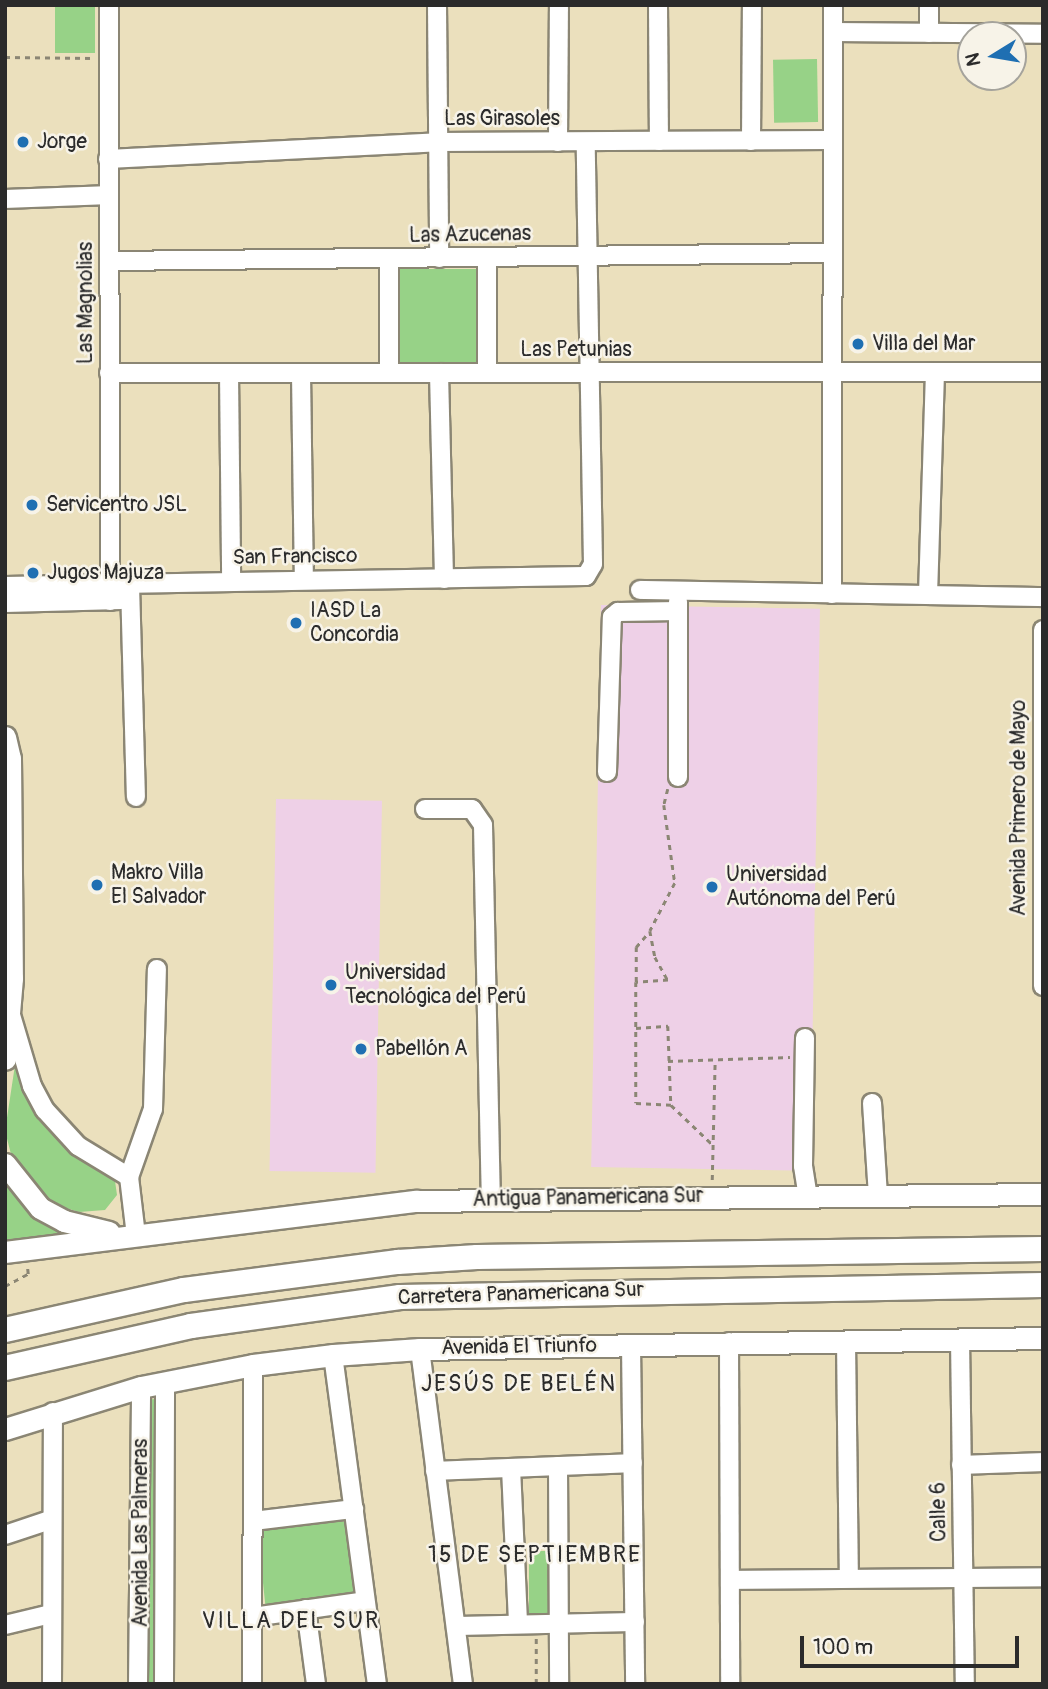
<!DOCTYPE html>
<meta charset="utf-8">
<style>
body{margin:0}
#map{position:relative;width:1048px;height:1689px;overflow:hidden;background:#ebe0bd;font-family:Pangolin,sans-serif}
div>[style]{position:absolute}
.built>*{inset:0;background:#eed0e7;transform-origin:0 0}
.green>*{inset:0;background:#97d287;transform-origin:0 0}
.path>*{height:2.5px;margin-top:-1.25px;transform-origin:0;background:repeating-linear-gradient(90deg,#8b8674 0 5px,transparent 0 10px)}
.roads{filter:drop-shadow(2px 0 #8b8674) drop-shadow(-2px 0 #8b8674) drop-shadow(0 2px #8b8674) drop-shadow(0 -2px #8b8674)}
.minor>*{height:18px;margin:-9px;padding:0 9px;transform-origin:9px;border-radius:9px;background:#fff}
.major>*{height:21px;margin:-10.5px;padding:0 10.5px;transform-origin:10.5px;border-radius:10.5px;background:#fff}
.highway>*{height:24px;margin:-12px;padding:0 12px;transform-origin:12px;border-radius:12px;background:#fff}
.dots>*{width:19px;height:19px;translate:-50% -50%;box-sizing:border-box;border:4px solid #f7f3e8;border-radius:50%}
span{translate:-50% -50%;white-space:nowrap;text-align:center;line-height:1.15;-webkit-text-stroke:5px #f7f3e8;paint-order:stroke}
.street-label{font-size:21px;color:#2b2b2b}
.poi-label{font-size:21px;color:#2b2b2b}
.left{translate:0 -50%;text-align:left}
.neighbourhood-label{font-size:23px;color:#2b2b2b;letter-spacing:2px}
.frame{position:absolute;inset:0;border:7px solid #2b2b2b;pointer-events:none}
.north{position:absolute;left:957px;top:21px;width:70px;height:70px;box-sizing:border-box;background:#f7f3e8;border:2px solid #a5a39c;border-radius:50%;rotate:259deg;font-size:19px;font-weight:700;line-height:28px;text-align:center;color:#2b2b2b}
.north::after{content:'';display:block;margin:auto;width:24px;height:32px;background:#1f6fb2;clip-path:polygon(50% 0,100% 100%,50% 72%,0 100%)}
.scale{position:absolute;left:800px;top:1636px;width:219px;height:32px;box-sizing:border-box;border:4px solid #2b2b2b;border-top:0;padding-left:9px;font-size:21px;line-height:24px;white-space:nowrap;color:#2b2b2b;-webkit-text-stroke:5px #f7f3e8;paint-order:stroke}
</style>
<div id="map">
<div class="built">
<div style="left:601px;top:605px;width:219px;height:562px;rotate:1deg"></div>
<div style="left:276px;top:799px;width:106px;height:372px;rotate:1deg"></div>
</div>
<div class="green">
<div style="left:95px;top:5px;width:48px;height:40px;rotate:90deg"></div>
<div style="left:817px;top:59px;width:63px;height:44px;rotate:89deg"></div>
<div style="left:393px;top:269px;width:90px;height:97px"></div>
<div style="clip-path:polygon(15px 1065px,27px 1092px,114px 1174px,117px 1195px,105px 1210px,79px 1212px,59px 1206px,39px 1192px,12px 1158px,5px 1131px)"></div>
<div style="clip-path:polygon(5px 1184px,36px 1217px,74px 1233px,5px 1243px)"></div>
<div style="clip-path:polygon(153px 1399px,159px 1401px,159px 1684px,144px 1684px,147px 1401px)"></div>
<div style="left:346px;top:1521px;width:76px;height:89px;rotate:84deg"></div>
<div style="left:529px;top:1551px;width:24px;height:63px"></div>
</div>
<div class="path">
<div style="left:5px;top:57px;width:88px;rotate:0.7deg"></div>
<div style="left:668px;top:789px;width:16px;rotate:104deg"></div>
<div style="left:664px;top:805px;width:79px;rotate:82deg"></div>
<div style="left:675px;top:883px;width:54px;rotate:117.5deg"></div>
<div style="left:650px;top:931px;width:26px;rotate:79deg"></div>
<div style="left:655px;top:957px;width:26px;rotate:61deg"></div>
<div style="left:668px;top:980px;width:32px;rotate:176deg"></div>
<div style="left:636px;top:982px;width:121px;rotate:90deg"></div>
<div style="left:636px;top:1103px;width:35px;rotate:3deg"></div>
<div style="left:671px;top:1105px;width:58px;rotate:43.6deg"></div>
<div style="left:636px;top:982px;width:35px;rotate:-90deg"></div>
<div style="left:636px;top:947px;width:20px;rotate:-49deg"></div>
<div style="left:636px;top:1028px;width:32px;rotate:-4deg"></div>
<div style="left:668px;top:1026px;width:79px;rotate:87.8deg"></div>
<div style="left:668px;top:1061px;width:122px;rotate:-1.9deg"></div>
<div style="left:712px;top:1180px;width:120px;rotate:-88.6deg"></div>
<div style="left:5px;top:1286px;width:26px;rotate:-28deg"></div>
<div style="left:28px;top:1274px;width:9px;rotate:-96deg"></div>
<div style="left:536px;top:1684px;width:46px;rotate:-90deg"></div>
</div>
<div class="roads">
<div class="minor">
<div style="left:109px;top:5px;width:596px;rotate:89.9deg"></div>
<div style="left:437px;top:5px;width:253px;rotate:89.5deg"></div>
<div style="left:658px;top:5px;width:136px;rotate:89.6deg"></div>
<div style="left:833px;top:32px;width:210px;rotate:0.5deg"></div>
<div style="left:929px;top:33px;width:28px;rotate:-90deg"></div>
<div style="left:751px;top:141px;width:136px;rotate:-89.6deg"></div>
<div style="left:558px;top:142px;width:137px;rotate:-89.6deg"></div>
<div style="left:108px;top:159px;width:330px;rotate:-2.9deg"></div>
<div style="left:438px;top:142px;width:393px;rotate:-0.3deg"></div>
<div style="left:5px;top:199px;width:103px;rotate:-2.2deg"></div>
<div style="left:487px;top:257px;width:116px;rotate:90deg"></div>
<div style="left:389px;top:258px;width:115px;rotate:90deg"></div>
<div style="left:109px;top:261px;width:722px;rotate:-0.63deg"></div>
<div style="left:109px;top:373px;width:934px;rotate:-0.06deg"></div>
<div style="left:229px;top:373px;width:208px;rotate:89.4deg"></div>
<div style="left:301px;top:373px;width:206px;rotate:89.2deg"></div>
<div style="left:439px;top:373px;width:206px;rotate:88.6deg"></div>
<div style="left:130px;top:585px;width:212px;rotate:88.4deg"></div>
<div style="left:5px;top:586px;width:581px;rotate:-0.99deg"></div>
<div style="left:586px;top:576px;width:14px;rotate:-60deg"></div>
<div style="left:593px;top:564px;width:422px;rotate:-91deg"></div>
<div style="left:640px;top:590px;width:403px;rotate:1deg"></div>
<div style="left:832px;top:594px;width:589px;rotate:-89.9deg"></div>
<div style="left:928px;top:595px;width:223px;rotate:-88.2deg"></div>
<div style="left:678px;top:602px;width:175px;rotate:90deg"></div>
<div style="left:5px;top:603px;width:116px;rotate:-1.5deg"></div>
<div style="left:1043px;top:630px;width:356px;rotate:90deg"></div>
<div style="left:607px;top:772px;width:155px;rotate:-88.2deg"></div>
<div style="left:612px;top:617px;width:8px;rotate:-40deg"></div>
<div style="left:618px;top:612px;width:60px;rotate:-1deg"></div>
<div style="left:425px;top:809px;width:47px"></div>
<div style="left:472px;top:809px;width:19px;rotate:55deg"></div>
<div style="left:483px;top:825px;width:374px;rotate:88.8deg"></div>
<div style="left:11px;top:1015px;width:74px;rotate:73.5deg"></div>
<div style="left:32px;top:1086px;width:27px;rotate:62deg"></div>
<div style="left:45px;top:1110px;width:49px;rotate:47.5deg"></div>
<div style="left:78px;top:1146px;width:60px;rotate:31.3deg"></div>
<div style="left:129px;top:1177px;width:59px;rotate:83.2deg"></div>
<div style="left:805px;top:1038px;width:128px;rotate:90.9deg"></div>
<div style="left:803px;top:1166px;width:30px;rotate:81deg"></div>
<div style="left:872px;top:1103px;width:92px;rotate:86.3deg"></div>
<div style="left:129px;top:1177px;width:72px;rotate:-70.6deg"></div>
<div style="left:153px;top:1109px;width:140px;rotate:-88.4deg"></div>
<div style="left:960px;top:1339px;width:345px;rotate:89.2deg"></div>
<div style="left:846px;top:1341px;width:237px;rotate:89.3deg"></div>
<div style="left:729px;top:1342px;width:342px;rotate:89.8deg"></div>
<div style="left:631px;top:1344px;width:340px;rotate:89.3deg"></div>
<div style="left:420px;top:1349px;width:338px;rotate:82.7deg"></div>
<div style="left:333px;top:1355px;width:332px;rotate:82.4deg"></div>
<div style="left:961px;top:1465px;width:82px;rotate:-2.1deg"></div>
<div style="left:558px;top:1466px;width:218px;rotate:89.7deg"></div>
<div style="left:511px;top:1468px;width:155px;rotate:87.4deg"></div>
<div style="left:435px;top:1471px;width:198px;rotate:-2.3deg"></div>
<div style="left:253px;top:1521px;width:102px;rotate:-6.8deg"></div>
<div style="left:5px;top:1535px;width:47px;rotate:-18.4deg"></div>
<div style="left:730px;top:1580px;width:313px;rotate:-0.5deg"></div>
<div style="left:306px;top:1609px;width:76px;rotate:82.4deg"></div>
<div style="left:253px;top:1617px;width:113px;rotate:-8.1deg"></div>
<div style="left:5px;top:1625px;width:47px;rotate:-13.4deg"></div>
<div style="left:456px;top:1626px;width:179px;rotate:-1.3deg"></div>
<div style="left:52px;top:1684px;width:272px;rotate:-89.8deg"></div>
<div style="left:138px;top:1684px;width:297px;rotate:-89.4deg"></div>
<div style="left:164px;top:1684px;width:301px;rotate:-89.8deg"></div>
<div style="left:252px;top:1684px;width:319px;rotate:-89.8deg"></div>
</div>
<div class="major">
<div style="left:5px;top:737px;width:22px;rotate:77deg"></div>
<div style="left:10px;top:758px;width:220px;rotate:89.5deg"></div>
<div style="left:12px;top:978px;width:81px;rotate:94.9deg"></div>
<div style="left:5px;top:1164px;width:56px;rotate:51.5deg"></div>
<div style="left:40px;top:1208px;width:27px;rotate:28deg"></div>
<div style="left:64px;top:1221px;width:46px;rotate:13.7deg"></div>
<div style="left:5px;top:1252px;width:414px;rotate:-7.1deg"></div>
<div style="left:416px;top:1201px;width:627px;rotate:-0.64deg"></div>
<div style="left:5px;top:1429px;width:142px;rotate:-17.2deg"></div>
<div style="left:141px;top:1387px;width:114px;rotate:-11.1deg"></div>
<div style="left:253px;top:1365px;width:81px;rotate:-7.1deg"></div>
<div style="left:333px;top:1355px;width:87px;rotate:-3.9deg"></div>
<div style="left:420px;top:1349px;width:623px;rotate:-1.01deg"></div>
</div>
<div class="highway">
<div style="left:5px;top:1330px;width:183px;rotate:-12.6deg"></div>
<div style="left:184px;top:1290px;width:216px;rotate:-7.5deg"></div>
<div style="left:398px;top:1262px;width:79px;rotate:-3.6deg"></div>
<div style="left:477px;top:1257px;width:566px;rotate:-0.81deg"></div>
<div style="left:5px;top:1368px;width:191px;rotate:-12.7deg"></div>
<div style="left:191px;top:1326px;width:211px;rotate:-7.9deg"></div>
<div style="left:400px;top:1297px;width:643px;rotate:-1.07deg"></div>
</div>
</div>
<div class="dots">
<div style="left:23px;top:142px;background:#1f6fb2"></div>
<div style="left:858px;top:344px;background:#1f6fb2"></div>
<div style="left:32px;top:505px;background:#1f6fb2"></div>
<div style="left:33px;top:573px;background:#1f6fb2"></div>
<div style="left:296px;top:623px;background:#1f6fb2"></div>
<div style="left:97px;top:885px;background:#1f6fb2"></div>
<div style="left:712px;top:887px;background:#1f6fb2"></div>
<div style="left:331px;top:985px;background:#1f6fb2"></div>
<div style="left:361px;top:1049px;background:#1f6fb2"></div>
</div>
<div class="street-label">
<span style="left:502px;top:119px">Las Girasoles</span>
<span style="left:470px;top:235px;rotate:-1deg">Las Azucenas</span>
<span style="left:86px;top:303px;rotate:-90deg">Las Magnolias</span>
<span style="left:576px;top:350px">Las Petunias</span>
<span style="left:295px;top:557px;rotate:-1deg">San Francisco</span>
<span style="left:1019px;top:808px;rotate:-90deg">Avenida Primero de Mayo</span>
<span style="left:588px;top:1198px;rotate:-1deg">Antigua Panamericana Sur</span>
<span style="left:521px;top:1294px;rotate:-2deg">Carretera Panamericana Sur</span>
<span style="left:519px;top:1347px;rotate:-1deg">Avenida El Triunfo</span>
<span style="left:939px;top:1512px;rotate:-91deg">Calle 6</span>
<span style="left:141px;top:1533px;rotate:-90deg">Avenida Las Palmeras</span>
</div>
<div class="poi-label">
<span class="left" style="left:37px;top:142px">Jorge</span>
<span class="left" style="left:872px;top:344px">Villa del Mar</span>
<span class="left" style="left:46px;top:505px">Servicentro JSL</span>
<span class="left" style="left:47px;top:573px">Jugos Majuza</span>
<span class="left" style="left:310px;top:623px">IASD La<br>Concordia</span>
<span class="left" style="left:111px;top:885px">Makro Villa<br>El Salvador</span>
<span class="left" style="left:726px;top:887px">Universidad<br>Autónoma del Perú</span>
<span class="left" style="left:345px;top:985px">Universidad<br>Tecnológica del Perú</span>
<span class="left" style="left:375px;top:1049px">Pabellón A</span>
</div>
<div class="neighbourhood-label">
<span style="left:519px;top:1384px">JESÚS DE BELÉN</span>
<span style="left:535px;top:1555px">15 DE SEPTIEMBRE</span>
<span style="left:291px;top:1621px">VILLA DEL SUR</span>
</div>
<div class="frame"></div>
<div class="north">N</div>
<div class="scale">100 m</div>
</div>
